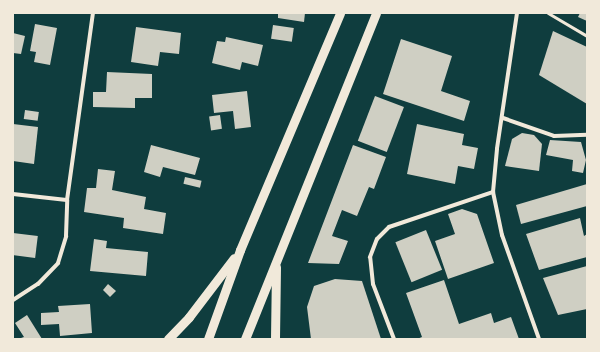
<!DOCTYPE html>
<style>
body{margin:0}
#map{position:relative;width:600px;height:352px;overflow:hidden;background:#0f3d3e;font-family:"Libre Baskerville",serif}
div>[style]{position:absolute}
.building>*{inset:0;background:#cfcfc3;transform-origin:0 0}
.service>*{height:3px;margin:-1.5px;padding:0 1.5px;transform-origin:1.5px;border-radius:1.5px;background:#f1e9da}
.minor>*{height:4px;margin:-2px;padding:0 2px;transform-origin:2px;border-radius:2px;background:#f1e9da}
.primary>*{height:9px;margin:-4.5px;padding:0 4.5px;transform-origin:4.5px;border-radius:4.5px;background:#f1e9da}
span{translate:-50% -50%;white-space:nowrap;text-align:center;line-height:1.15;-webkit-text-stroke:4px #f1e9da;paint-order:stroke}
.frame{position:absolute;inset:0;border:14px solid #f1e9da;pointer-events:none}
</style>
<div id="map">
<div class="building">
<div style="clip-path:polygon(278px 13px,305px 13px,304px 22px,278px 18px)"></div>
<div style="clip-path:polygon(580px 13px,587px 13px,587px 21px,578px 17px)"></div>
<div style="clip-path:polygon(35px 24px,57px 28px,50px 65px,34px 62px,36px 52px,30px 51px)"></div>
<div style="left:273px;top:25px;width:21px;height:14px;rotate:8deg"></div>
<div style="clip-path:polygon(136px 27px,181px 33px,179px 54px,160px 52px,158px 66px,131px 62px)"></div>
<div style="clip-path:polygon(553px 31px,587px 47px,587px 104px,539px 75px)"></div>
<div style="clip-path:polygon(13px 33px,25px 36px,21px 54px,13px 53px)"></div>
<div style="clip-path:polygon(226px 37px,263px 45px,258px 66px,242px 62px,240px 70px,212px 63px,217px 41px,225px 42px)"></div>
<div style="clip-path:polygon(401px 39px,452px 56px,441px 91px,470px 101px,464px 121px,383px 94px)"></div>
<div style="clip-path:polygon(107px 72px,152px 74px,152px 98px,135px 98px,135px 108px,93px 107px,93px 92px,106px 92px)"></div>
<div style="clip-path:polygon(247px 91px,251px 127px,235px 129px,233px 111px,214px 113px,212px 95px)"></div>
<div style="left:375px;top:96px;width:31px;height:48px;rotate:21deg"></div>
<div style="left:25px;top:110px;width:14px;height:9px;rotate:8deg"></div>
<div style="left:220px;top:115px;width:14px;height:11px;rotate:82deg"></div>
<div style="clip-path:polygon(13px 124px,38px 127px,34px 164px,13px 161px)"></div>
<div style="clip-path:polygon(417px 124px,464px 134px,462px 145px,478px 148px,474px 169px,458px 166px,455px 184px,407px 174px)"></div>
<div style="clip-path:polygon(522px 133px,534px 135px,542px 144px,539px 171px,505px 166px,512px 139px)"></div>
<div style="clip-path:polygon(550px 140px,581px 142px,586px 160px,583px 173px,572px 171px,573px 160px,546px 155px)"></div>
<div style="clip-path:polygon(151px 145px,200px 158px,195px 175px,163px 167px,160px 177px,144px 172px)"></div>
<div style="clip-path:polygon(353px 145px,386px 157px,374px 189px,369px 187px,357px 216px,342px 210px,332px 236px,348px 241px,339px 264px,308px 263px)"></div>
<div style="clip-path:polygon(98px 169px,115px 171px,112px 190px,146px 197px,144px 209px,166px 213px,163px 234px,123px 228px,124px 218px,84px 212px,87px 188px,96px 188px)"></div>
<div style="left:185px;top:177px;width:17px;height:7px;rotate:13deg"></div>
<div style="clip-path:polygon(587px 184px,587px 206px,521px 224px,516px 205px)"></div>
<div style="clip-path:polygon(462px 209px,477px 214px,494px 263px,448px 279px,435px 241px,455px 234px,448px 214px)"></div>
<div style="clip-path:polygon(580px 218px,584px 236px,587px 234px,587px 257px,539px 270px,526px 234px)"></div>
<div style="left:426px;top:230px;width:43px;height:33px;rotate:68deg"></div>
<div style="left:13px;top:233px;width:25px;height:22px;rotate:7deg"></div>
<div style="clip-path:polygon(94px 239px,107px 241px,106px 248px,148px 252px,146px 276px,90px 271px)"></div>
<div style="clip-path:polygon(587px 266px,587px 309px,558px 315px,543px 278px)"></div>
<div style="clip-path:polygon(335px 279px,362px 281px,381px 339px,311px 339px,307px 307px,314px 286px)"></div>
<div style="clip-path:polygon(444px 280px,459px 324px,491px 313px,494px 323px,511px 317px,519px 339px,417px 339px,422px 337px,406px 293px)"></div>
<div style="clip-path:polygon(108px 284px,116px 291px,110px 297px,103px 290px)"></div>
<div style="clip-path:polygon(90px 304px,92px 333px,60px 336px,59px 324px,41px 325px,41px 313px,59px 312px,58px 306px)"></div>
<div style="clip-path:polygon(27px 315px,42px 339px,18px 339px,24px 337px,15px 323px)"></div>
</div>
<div class="service">
<div style="left:548px;top:13px;width:45px;rotate:30.5deg"></div>
</div>
<div class="minor">
<div style="left:517px;top:13px;width:137px;rotate:98.4deg"></div>
<div style="left:497px;top:149px;width:43px;rotate:95.3deg"></div>
<div style="left:493px;top:192px;width:44px;rotate:78.2deg"></div>
<div style="left:502px;top:235px;width:110px;rotate:70.4deg"></div>
<div style="left:503px;top:118px;width:54px;rotate:19.4deg"></div>
<div style="left:554px;top:136px;width:33px;rotate:-2deg"></div>
<div style="left:13px;top:194px;width:54px;rotate:6.3deg"></div>
<div style="left:13px;top:300px;width:30px;rotate:-33deg"></div>
<div style="left:38px;top:284px;width:29px;rotate:-46deg"></div>
<div style="left:58px;top:263px;width:28px;rotate:-73deg"></div>
<div style="left:66px;top:236px;width:36px;rotate:-88deg"></div>
<div style="left:67px;top:200px;width:189px;rotate:-82.1deg"></div>
<div style="left:394px;top:339px;width:59px;rotate:-110.9deg"></div>
<div style="left:373px;top:284px;width:27px;rotate:-96deg"></div>
<div style="left:370px;top:257px;width:19px;rotate:-69deg"></div>
<div style="left:377px;top:239px;width:17px;rotate:-45deg"></div>
<div style="left:389px;top:227px;width:110px;rotate:-18.6deg"></div>
</div>
<div class="primary">
<div style="left:168px;top:339px;width:30px;rotate:-46deg"></div>
<div style="left:189px;top:317px;width:74px;rotate:-52.7deg"></div>
<div style="left:208px;top:339px;width:95px;rotate:-70.2deg"></div>
<div style="left:240px;top:250px;width:257px;rotate:-67.1deg"></div>
<div style="left:245px;top:339px;width:351px;rotate:-68.1deg"></div>
<div style="left:275px;top:339px;width:72px;rotate:-89.2deg"></div>
</div>
<div class="frame"></div>
</div>
